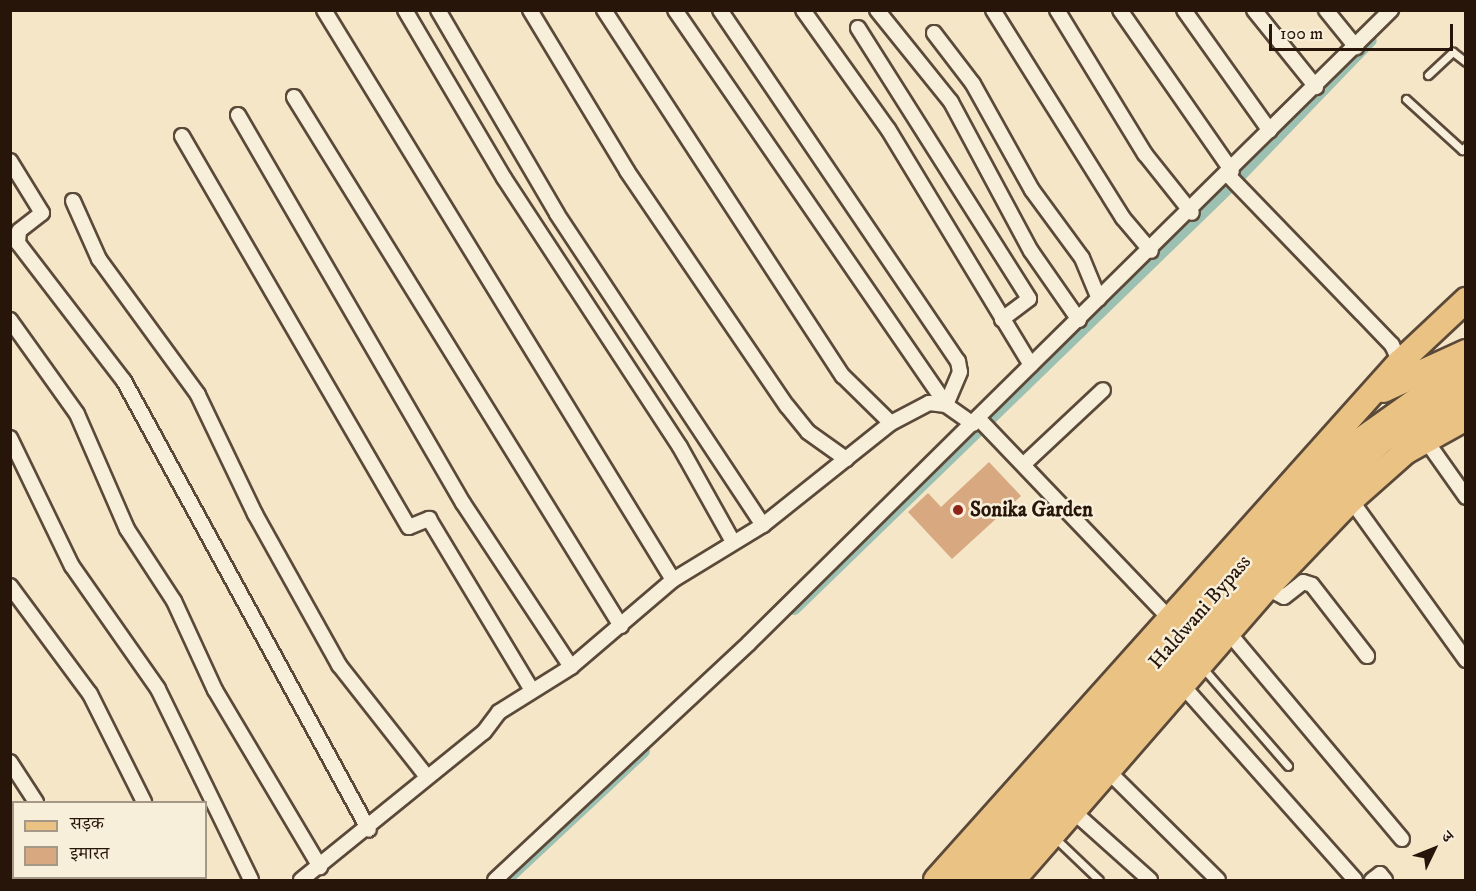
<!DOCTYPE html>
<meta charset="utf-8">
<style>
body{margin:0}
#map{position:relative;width:1476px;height:891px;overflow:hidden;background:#f4e6c7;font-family:"IM FELL DW Pica","Noto Serif Devanagari",serif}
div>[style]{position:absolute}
.canal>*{height:14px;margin:-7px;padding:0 7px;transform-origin:7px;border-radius:7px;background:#9cc0b1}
.building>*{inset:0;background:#d8a881}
.roads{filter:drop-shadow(2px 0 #5b4939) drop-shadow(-2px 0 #5b4939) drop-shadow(0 2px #5b4939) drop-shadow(0 -2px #5b4939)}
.service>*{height:7px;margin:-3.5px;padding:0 3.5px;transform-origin:3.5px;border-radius:3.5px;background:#f8efdb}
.minor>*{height:14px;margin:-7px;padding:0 7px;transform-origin:7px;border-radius:7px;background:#f8efdb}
.primary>*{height:22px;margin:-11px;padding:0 11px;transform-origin:11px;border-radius:11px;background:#eac384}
.trunk>*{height:24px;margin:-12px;padding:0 12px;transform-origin:12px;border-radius:12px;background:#eac384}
.dots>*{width:16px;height:16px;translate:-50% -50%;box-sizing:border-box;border:3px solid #f8efdb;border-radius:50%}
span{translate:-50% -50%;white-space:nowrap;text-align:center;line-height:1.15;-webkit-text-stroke:5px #f8efdb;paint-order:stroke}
.poi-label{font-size:21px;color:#28150a;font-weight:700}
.left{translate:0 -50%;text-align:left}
.street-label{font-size:21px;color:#28150a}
.frame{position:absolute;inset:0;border:12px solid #28150a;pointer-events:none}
.legend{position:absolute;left:12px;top:801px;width:195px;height:78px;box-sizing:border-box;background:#f8efdb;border:2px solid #a59887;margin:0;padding:8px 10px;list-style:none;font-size:18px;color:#28150a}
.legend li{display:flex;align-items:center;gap:12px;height:30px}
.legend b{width:30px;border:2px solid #a59887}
.north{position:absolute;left:1404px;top:819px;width:60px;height:60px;-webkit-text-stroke:4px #f8efdb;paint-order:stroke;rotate:47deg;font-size:16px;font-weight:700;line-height:24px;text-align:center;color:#28150a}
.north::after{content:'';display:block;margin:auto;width:21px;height:27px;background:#28150a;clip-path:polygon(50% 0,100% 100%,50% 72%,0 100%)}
.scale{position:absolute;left:1269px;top:24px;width:184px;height:27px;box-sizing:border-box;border:3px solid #28150a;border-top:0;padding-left:8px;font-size:18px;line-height:21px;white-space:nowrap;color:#28150a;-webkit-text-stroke:4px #f8efdb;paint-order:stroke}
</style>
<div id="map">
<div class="canal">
<div style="left:794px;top:608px;width:605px;rotate:-44.13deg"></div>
<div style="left:1228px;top:187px;width:204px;rotate:-46deg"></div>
<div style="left:505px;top:880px;width:189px;rotate:-43.1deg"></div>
</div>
<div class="building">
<div style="clip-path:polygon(989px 462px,1021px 496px,952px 559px,908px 512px,928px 493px,941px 507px)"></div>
</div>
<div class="roads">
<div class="service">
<div style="left:1428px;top:75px;width:34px;rotate:-43deg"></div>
<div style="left:1453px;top:52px;width:16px;rotate:38deg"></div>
<div style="left:1406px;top:99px;width:76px;rotate:42.3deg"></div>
<div style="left:1462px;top:150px;width:6px;rotate:-45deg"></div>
<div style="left:1202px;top:667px;width:131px;rotate:49deg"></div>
<div style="left:1056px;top:839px;width:59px;rotate:43.6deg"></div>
</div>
<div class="minor">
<div style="left:324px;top:10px;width:668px;rotate:58.52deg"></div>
<div style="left:405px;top:10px;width:195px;rotate:59.5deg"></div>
<div style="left:504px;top:178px;width:321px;rotate:56.8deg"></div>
<div style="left:680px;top:447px;width:107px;rotate:60.8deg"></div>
<div style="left:438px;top:10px;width:236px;rotate:59.7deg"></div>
<div style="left:557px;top:214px;width:373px;rotate:56.5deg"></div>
<div style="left:530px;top:10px;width:188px;rotate:58.9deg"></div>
<div style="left:627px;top:171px;width:284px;rotate:55.8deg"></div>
<div style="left:787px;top:406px;width:33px;rotate:51deg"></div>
<div style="left:808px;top:432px;width:47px;rotate:35.4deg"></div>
<div style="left:604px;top:10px;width:437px;rotate:56.9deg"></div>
<div style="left:843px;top:376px;width:67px;rotate:44.4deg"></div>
<div style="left:675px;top:10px;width:479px;rotate:55.5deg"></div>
<div style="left:720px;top:10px;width:424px;rotate:55.9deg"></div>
<div style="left:958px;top:361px;width:11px;rotate:80deg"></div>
<div style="left:960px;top:372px;width:36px;rotate:113deg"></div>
<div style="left:803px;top:10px;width:146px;rotate:54.5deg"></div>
<div style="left:888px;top:129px;width:276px;rotate:58.8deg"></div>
<div style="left:877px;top:10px;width:118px;rotate:51.2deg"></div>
<div style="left:951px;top:102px;width:169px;rotate:61.8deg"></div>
<div style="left:1031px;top:251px;width:84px;rotate:55.2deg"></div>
<div style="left:993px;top:10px;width:245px;rotate:58deg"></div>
<div style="left:1123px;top:218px;width:43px;rotate:49.7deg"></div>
<div style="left:1057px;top:10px;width:169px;rotate:58.6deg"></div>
<div style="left:1145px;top:154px;width:75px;rotate:51.5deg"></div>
<div style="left:1120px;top:10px;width:196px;rotate:55.2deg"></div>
<div style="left:1184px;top:10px;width:148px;rotate:54.6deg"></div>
<div style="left:1254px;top:10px;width:99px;rotate:51.2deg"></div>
<div style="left:1326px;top:10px;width:48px;rotate:51deg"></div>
<div style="left:858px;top:28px;width:320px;rotate:57.7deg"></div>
<div style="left:1029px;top:299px;width:34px;rotate:143deg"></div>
<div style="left:934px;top:33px;width:64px;rotate:52.6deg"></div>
<div style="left:973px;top:84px;width:121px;rotate:60.9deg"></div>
<div style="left:1032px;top:190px;width:84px;rotate:53.7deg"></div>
<div style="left:1082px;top:258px;width:44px;rotate:67.5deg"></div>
<div style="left:294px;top:97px;width:622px;rotate:58.28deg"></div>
<div style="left:238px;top:115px;width:449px;rotate:59.9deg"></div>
<div style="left:463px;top:503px;width:196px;rotate:56.6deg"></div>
<div style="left:182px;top:136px;width:452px;rotate:59.9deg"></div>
<div style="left:409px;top:527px;width:22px;rotate:-22deg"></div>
<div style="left:429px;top:519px;width:198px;rotate:59deg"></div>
<div style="left:10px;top:161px;width:61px;rotate:58.4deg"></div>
<div style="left:42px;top:213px;width:29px;rotate:142deg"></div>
<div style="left:19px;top:231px;width:12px;rotate:95deg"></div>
<div style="left:18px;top:243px;width:174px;rotate:52.5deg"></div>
<div style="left:124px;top:381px;width:511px;rotate:61.38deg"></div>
<div style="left:1228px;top:175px;width:236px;rotate:46deg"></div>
<div style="left:1392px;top:345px;width:19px;rotate:65deg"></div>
<div style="left:73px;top:201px;width:64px;rotate:65.9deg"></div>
<div style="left:99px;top:259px;width:168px;rotate:53.9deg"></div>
<div style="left:198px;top:395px;width:132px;rotate:64.4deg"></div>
<div style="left:255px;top:514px;width:173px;rotate:60.9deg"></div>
<div style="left:339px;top:665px;width:142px;rotate:51.8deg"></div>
<div style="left:10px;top:320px;width:115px;rotate:54.5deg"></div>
<div style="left:77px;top:414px;width:125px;rotate:66.5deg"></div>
<div style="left:127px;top:529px;width:86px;rotate:56.9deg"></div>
<div style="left:174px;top:601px;width:98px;rotate:65.3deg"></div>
<div style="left:215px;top:690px;width:206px;rotate:59.3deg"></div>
<div style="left:978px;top:418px;width:277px;rotate:46.3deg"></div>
<div style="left:10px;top:438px;width:142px;rotate:64.2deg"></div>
<div style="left:72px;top:566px;width:150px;rotate:55deg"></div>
<div style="left:158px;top:689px;width:212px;rotate:64deg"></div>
<div style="left:1425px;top:439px;width:71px;rotate:54.7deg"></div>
<div style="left:1024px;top:464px;width:108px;rotate:-43.1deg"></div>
<div style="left:1351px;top:500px;width:197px;rotate:54.3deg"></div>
<div style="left:10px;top:586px;width:134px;rotate:53.5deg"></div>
<div style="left:90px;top:694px;width:121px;rotate:63.4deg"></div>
<div style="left:1267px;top:588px;width:19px;rotate:28deg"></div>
<div style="left:1284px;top:597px;width:24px;rotate:-38deg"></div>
<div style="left:1303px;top:582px;width:9px;rotate:18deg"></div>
<div style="left:1312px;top:585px;width:90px;rotate:52.2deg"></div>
<div style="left:1229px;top:633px;width:269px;rotate:50deg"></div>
<div style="left:1183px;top:686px;width:259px;rotate:48.4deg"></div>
<div style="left:10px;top:762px;width:48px;rotate:57deg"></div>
<div style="left:1110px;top:773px;width:152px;rotate:44.7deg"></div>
<div style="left:1074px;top:812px;width:102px;rotate:41.8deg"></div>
<div style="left:81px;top:878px;width:2px;rotate:63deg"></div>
<div style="left:174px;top:878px;width:2px;rotate:63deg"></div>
<div style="left:301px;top:880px;width:235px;rotate:-39deg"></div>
<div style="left:484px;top:732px;width:25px;rotate:-53deg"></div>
<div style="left:499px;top:712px;width:85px;rotate:-32deg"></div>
<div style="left:571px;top:667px;width:134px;rotate:-40.5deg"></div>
<div style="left:673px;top:580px;width:105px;rotate:-31.4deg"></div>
<div style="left:763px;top:525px;width:164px;rotate:-38.6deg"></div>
<div style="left:891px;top:423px;width:43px;rotate:-27.8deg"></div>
<div style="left:929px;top:403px;width:17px;rotate:7deg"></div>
<div style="left:946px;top:405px;width:33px;rotate:35deg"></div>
<div style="left:495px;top:880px;width:347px;rotate:-43deg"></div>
<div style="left:749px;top:643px;width:902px;rotate:-44.6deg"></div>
<div style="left:1372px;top:880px;width:10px;rotate:-37deg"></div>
<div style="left:1380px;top:874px;width:8px;rotate:50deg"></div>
</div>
<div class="primary">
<div style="left:961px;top:880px;width:585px;rotate:-48.05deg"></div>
<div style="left:1352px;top:445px;width:85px;rotate:-35.4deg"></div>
<div style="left:1421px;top:396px;width:49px;rotate:-24deg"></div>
<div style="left:987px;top:880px;width:521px;rotate:-48.66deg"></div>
<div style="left:1331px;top:489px;width:72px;rotate:-42.8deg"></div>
<div style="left:1384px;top:440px;width:94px;rotate:-29.3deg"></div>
</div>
<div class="trunk">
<div style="left:1383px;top:390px;width:91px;rotate:-24.6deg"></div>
<div style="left:936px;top:880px;width:695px;rotate:-48.15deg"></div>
<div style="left:1400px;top:362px;width:91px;rotate:-43.2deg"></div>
<div style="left:1013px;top:880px;width:387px;rotate:-49deg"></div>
<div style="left:1267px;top:588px;width:122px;rotate:-46.3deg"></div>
<div style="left:1351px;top:500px;width:72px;rotate:-41.6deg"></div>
<div style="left:1405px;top:452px;width:70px;rotate:-29.1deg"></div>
</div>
</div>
<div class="dots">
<div style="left:958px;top:510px;background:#8f2418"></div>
</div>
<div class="poi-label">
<span class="left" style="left:970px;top:510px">Sonika Garden</span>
</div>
<div class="street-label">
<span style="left:1200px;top:612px;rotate:-49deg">Haldwani Bypass</span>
</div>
<div class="frame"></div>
<ul class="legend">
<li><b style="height:8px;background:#eac384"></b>सड़क</li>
<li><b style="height:16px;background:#d8a881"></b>इमारत</li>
</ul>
<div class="north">उ</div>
<div class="scale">100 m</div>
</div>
